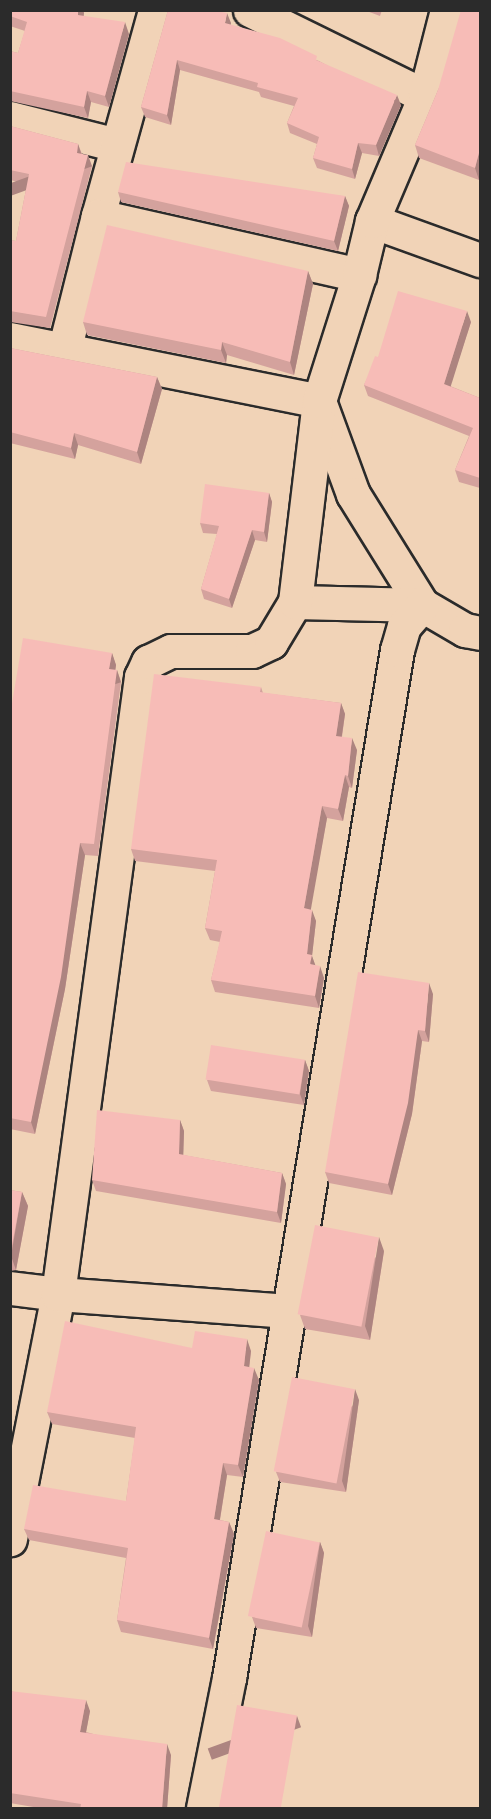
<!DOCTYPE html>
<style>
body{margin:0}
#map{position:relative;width:491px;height:1819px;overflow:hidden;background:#f1d3b7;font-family:Delius,sans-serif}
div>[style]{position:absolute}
.roads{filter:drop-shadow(2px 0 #2b2b2b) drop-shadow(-2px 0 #2b2b2b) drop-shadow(0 2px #2b2b2b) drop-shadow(0 -2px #2b2b2b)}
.minor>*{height:33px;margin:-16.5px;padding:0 16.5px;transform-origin:16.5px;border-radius:16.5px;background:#f1d3b7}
.wall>*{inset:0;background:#d4a29d}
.shaded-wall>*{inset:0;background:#ad8480;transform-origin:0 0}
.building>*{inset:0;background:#f7bcb7;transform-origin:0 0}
span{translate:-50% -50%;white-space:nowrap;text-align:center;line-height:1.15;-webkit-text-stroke:5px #f1d3b7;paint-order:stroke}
.frame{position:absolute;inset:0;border:12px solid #2b2b2b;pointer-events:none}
</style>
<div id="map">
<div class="roads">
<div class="minor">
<div style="left:250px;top:10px;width:195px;rotate:26.2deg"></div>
<div style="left:10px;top:118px;width:110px;rotate:14.2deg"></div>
<div style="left:98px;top:216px;width:214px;rotate:-74.5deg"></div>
<div style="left:372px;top:221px;width:115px;rotate:19.9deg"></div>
<div style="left:10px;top:339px;width:315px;rotate:11.3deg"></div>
<div style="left:319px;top:401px;width:99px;rotate:69.9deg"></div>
<div style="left:353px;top:494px;width:131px;rotate:58.1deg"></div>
<div style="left:422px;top:605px;width:50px;rotate:30.2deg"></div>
<div style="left:465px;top:630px;width:15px;rotate:11deg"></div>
<div style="left:64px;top:351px;width:139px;rotate:-75.9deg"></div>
<div style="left:98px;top:216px;width:268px;rotate:12.7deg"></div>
<div style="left:295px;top:602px;width:127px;rotate:1.4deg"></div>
<div style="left:10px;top:1288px;width:48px;rotate:7.1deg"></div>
<div style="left:58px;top:1294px;width:250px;rotate:101.1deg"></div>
<div style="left:289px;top:1311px;width:232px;rotate:-175.8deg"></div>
<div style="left:58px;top:1294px;width:623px;rotate:-82.34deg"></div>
<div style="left:141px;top:677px;width:17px;rotate:-65deg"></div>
<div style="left:148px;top:662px;width:25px;rotate:-26deg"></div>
<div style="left:171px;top:651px;width:81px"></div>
<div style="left:252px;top:651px;width:21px;rotate:-25deg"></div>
<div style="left:271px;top:642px;width:47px;rotate:-59deg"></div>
<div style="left:295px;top:602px;width:202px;rotate:-83.2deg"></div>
<div style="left:319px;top:401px;width:132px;rotate:-72.4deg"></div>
<div style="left:359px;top:275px;width:56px;rotate:-76.5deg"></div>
<div style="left:372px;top:221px;width:136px;rotate:-67deg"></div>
<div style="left:425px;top:96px;width:89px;rotate:-75.7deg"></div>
<div style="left:203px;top:1808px;width:133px;rotate:-78.7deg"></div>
<div style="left:229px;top:1678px;width:1042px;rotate:-80.72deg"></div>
<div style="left:397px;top:650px;width:25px;rotate:-74deg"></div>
<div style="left:404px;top:626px;width:28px;rotate:-49deg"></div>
</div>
</div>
<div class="wall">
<div style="clip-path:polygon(10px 10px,83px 10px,84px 16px,129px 34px,109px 107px,91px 102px,88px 118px,10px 101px,10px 51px,18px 53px,25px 31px,10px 26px)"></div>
<div style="clip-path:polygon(168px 10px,231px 23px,230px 25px,319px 61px,401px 105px,379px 156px,362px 153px,355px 179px,317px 168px,313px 158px,317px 144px,290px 133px,287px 123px,294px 106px,261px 97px,259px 92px,180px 70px,171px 125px,145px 117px,141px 107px)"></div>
<div style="clip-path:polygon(364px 10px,382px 10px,380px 16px)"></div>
<div style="clip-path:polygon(480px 10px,480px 176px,479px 180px,419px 158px,415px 145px,438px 90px)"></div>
<div style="clip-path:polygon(10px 126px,78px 144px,82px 154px,92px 166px,50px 328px,10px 322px,10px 240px,16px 241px,27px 184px,10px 180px)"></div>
<div style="clip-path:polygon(118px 192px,345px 196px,349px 206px,338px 251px,121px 202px)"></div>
<div style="clip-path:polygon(308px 271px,313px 284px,294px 375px,227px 355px,226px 363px,87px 335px,83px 322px)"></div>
<div style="clip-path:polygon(471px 322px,450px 386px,480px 398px,480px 488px,459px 482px,455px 470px,469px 436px,368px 396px,364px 385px,378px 357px)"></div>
<div style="clip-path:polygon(10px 348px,157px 377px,162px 389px,141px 464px,78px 445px,75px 459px,10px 443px)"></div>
<div style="clip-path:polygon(269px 493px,272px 502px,267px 542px,255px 540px,232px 608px,204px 599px,201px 589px,217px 534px,203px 533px,200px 523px)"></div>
<div style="clip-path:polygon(112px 653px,116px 665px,115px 670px,117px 670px,121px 682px,98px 856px,85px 855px,65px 989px,35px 1134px,10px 1129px,10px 715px)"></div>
<div style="clip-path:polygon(261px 687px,263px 693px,341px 703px,345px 714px,342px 737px,357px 750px,352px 788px,349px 787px,343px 821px,327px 818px,310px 909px,316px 921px,312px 956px,315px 965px,324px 978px,319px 1008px,215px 992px,211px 980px,220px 942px,210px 940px,205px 928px,215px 871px,135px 861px,131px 849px)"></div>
<div style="clip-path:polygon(433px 994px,429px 1042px,422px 1041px,412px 1114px,392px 1195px,329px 1183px,325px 1172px)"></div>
<div style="clip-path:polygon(305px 1060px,309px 1071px,304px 1105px,211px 1091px,207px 1080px)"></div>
<div style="clip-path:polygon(180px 1120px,184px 1131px,183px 1155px,282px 1173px,286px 1184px,281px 1223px,96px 1191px,92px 1180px)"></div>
<div style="clip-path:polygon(10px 1190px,22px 1192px,28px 1206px,16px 1270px,10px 1271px)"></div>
<div style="clip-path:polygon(384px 1251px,370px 1340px,305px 1329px,300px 1315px)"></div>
<div style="clip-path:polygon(192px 1348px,251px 1351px,249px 1367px,259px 1380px,243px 1477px,227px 1475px,220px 1520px,229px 1522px,234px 1534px,213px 1649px,121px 1632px,117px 1620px,126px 1558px,29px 1540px,24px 1529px,126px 1501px,135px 1438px,52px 1424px,47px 1412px)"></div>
<div style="clip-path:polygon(359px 1400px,346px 1492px,280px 1482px,276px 1472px)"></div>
<div style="clip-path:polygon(320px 1542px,324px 1553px,312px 1637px,256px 1628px,252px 1617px)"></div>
<div style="clip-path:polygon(10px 1691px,90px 1711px,86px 1732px,171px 1755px,167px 1809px,45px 1809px,10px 1803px)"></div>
</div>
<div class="shaded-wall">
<div style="clip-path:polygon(78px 10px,83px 10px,84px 13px,82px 26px,78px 15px)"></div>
<div style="clip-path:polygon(227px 13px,231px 23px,229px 33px,225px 23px)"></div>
<div style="clip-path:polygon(125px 22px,129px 34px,109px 107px,105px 96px)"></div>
<div style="clip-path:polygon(177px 60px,180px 70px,171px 125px,167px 115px)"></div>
<div style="clip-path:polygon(87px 91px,91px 102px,88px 118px,84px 107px)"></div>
<div style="clip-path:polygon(397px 95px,401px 105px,379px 156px,376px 145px)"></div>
<div style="clip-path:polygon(358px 143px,362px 153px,355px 179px,352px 169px)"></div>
<div style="clip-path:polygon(78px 144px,82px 156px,77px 153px)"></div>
<div style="clip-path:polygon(480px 149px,480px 176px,479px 180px,475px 168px)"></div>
<div style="left:88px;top:155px;width:12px;height:167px;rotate:70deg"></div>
<div style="clip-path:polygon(345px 196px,349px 206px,338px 251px,334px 241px)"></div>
<div style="clip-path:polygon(308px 271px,313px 284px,294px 375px,290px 362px)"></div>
<div style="clip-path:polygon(467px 311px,471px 322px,448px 395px,444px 384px)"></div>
<div style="clip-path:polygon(222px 342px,227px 355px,226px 363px,221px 350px)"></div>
<div style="clip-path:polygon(157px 377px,162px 389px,141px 464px,137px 452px)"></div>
<div style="clip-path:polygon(74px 433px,78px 445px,75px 459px,71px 448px)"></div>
<div style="clip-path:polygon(269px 493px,272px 502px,267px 542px,264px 532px)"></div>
<div style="clip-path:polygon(252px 530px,255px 540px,232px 608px,229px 599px)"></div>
<div style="clip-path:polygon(112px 653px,116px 665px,114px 681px,109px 669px)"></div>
<div style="left:117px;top:670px;width:13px;height:176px;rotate:72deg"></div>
<div style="clip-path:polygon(341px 703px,345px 714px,340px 748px,336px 736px)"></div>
<div style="clip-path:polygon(352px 738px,357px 750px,352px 788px,348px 776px)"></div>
<div style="clip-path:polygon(345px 775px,349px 787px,343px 821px,338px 809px)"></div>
<div style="clip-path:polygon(322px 806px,327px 818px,309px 920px,304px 908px)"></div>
<div style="clip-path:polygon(80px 843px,85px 855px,65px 989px,35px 1134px,31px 1122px)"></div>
<div style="clip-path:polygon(312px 910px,316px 921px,312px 956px,316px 967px,315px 976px,307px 954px)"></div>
<div style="clip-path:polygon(320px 966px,324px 978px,319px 1008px,315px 996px)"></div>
<div style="clip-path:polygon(429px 983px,433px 994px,429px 1042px,425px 1031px)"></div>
<div style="clip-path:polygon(418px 1030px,422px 1041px,412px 1114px,392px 1195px,388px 1184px)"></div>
<div style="clip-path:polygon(305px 1060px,309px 1071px,304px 1105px,300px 1094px)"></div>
<div style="clip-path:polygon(180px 1120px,184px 1131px,183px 1165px,179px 1154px)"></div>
<div style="clip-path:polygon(282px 1173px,286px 1184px,281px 1223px,277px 1212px)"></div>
<div style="clip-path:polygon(22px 1192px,28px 1206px,16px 1270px,11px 1256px)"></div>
<div style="clip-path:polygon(379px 1237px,384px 1251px,370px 1340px,365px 1326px)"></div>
<div style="clip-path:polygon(247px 1339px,251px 1351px,248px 1378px,244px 1366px)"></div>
<div style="clip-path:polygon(254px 1368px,259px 1380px,243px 1477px,238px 1465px)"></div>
<div style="clip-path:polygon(355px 1389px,359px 1400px,346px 1492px,342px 1481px)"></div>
<div style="clip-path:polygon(223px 1463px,227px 1475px,218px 1531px,214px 1519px)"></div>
<div style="clip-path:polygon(229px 1522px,234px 1534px,213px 1649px,209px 1638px)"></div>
<div style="clip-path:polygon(320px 1542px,324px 1553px,312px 1637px,308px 1626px)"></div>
<div style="clip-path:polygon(86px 1700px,90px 1711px,84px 1743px,80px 1732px)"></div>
<div style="left:297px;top:1716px;width:12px;height:95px;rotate:70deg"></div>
<div style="clip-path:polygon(167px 1744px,171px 1755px,167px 1809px,162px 1809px)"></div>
</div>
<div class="building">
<div style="clip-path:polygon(10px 10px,78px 10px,78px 15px,125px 22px,105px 96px,87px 91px,84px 107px,10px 91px,10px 51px,18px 53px,27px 22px,10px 16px)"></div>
<div style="clip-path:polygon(168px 10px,212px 10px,227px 13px,225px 23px,280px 38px,317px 56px,316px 60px,397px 95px,376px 145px,358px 143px,352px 169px,313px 158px,319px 137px,287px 123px,298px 98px,257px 87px,258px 83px,177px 60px,167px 115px,141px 107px)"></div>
<div style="clip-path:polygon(461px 10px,480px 10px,480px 150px,480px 149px,475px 168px,415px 145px,438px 90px)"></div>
<div style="clip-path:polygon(10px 126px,78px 144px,77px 153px,88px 155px,46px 317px,10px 311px,10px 240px,16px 241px,29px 174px,10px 170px)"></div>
<div style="clip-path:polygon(126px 162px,345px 196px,334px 241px,118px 192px)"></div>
<div style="clip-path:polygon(107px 225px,308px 271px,290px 362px,222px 342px,221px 350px,83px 322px)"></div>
<div style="clip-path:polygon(398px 291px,467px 311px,444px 384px,480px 398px,480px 478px,455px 470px,473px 428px,364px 385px,375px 356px,378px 357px)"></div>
<div style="clip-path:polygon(10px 348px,157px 377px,137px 452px,74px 433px,71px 448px,10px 432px)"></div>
<div style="clip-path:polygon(205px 484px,269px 493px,264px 532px,252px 530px,229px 599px,201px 589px,219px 526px,200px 523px)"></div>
<div style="clip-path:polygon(23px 638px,112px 653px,109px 669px,117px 670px,94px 844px,80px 843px,61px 977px,31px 1122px,10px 1118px,10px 715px)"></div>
<div style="clip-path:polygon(154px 674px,261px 687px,260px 692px,341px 703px,336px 736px,352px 738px,348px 776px,345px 775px,338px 809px,322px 806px,304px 908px,312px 910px,307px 954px,312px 955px,310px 964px,320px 966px,315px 996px,211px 980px,222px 931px,205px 928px,217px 860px,131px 849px)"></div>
<div style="clip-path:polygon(358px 972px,429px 983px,425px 1031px,418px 1030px,408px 1103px,388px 1184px,325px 1172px)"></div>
<div style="left:211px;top:1045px;width:95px;height:35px;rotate:9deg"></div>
<div style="clip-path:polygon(97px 1110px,180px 1120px,179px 1154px,282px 1173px,277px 1212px,92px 1180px)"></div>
<div style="clip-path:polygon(10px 1190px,22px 1192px,10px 1256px)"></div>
<div style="left:315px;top:1225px;width:65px;height:91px;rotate:11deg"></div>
<div style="clip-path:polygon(65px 1321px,192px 1348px,195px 1331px,247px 1339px,244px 1366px,254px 1368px,238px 1465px,223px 1463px,214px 1519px,229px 1522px,209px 1638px,117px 1620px,128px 1548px,24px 1529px,33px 1485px,126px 1501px,136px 1427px,47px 1412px)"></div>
<div style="left:292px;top:1377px;width:64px;height:96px;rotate:11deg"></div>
<div style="left:266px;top:1531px;width:55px;height:87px;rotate:12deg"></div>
<div style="clip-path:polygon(10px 1691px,86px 1700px,80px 1732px,167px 1744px,162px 1809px,80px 1809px,81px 1804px,10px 1793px)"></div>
<div style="left:237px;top:1705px;width:61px;height:106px;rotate:10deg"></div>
</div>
<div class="frame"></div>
</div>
